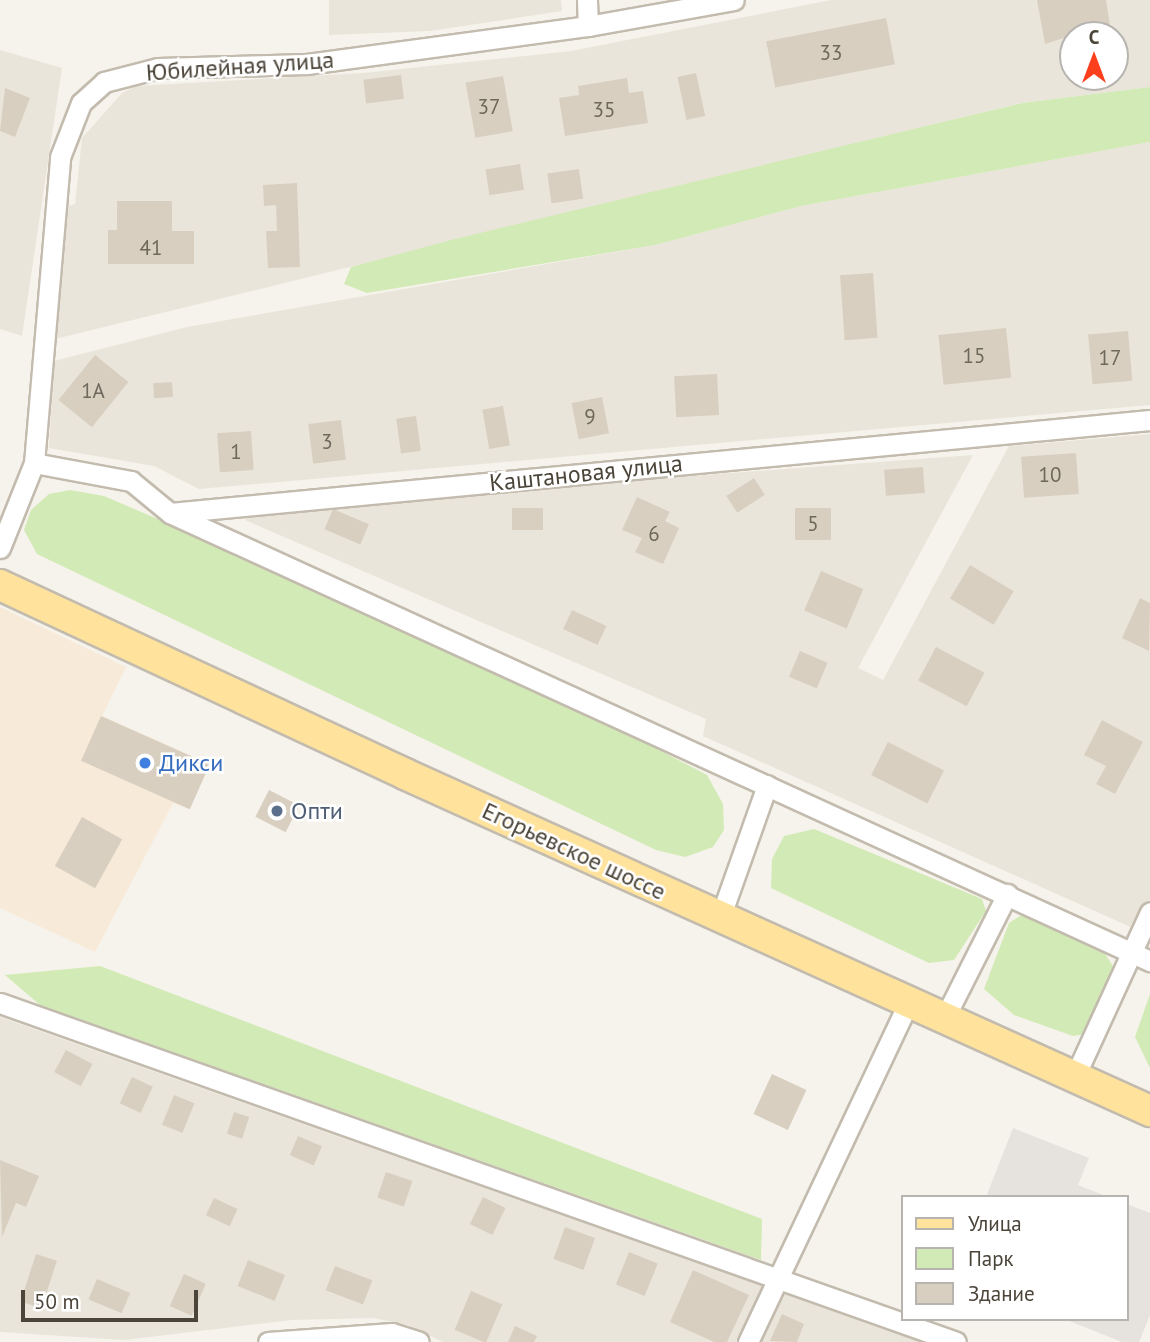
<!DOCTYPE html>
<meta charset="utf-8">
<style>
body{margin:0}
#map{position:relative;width:1150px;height:1342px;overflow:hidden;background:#f6f3ec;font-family:"PT Sans",sans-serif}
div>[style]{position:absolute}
.residential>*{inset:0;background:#eae5da}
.commercial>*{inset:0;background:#f7ead8}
.industrial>*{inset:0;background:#e6e2dd}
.green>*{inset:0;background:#d2eab5}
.building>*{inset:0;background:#d8cfc1;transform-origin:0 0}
.roads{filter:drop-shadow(2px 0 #c2bbae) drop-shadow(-2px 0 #c2bbae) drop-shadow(0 2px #c2bbae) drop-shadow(0 -2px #c2bbae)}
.street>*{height:19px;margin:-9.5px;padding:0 9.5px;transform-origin:9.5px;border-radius:9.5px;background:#fff}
.primary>*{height:30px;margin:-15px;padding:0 15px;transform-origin:15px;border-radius:15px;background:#ffe39c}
.dots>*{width:19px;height:19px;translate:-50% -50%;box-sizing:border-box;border:4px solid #fff;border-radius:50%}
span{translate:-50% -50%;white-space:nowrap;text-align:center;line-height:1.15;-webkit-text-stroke:5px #fff;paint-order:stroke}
.number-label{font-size:21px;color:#6e675b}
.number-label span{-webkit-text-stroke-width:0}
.street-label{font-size:24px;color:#4b4439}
.shop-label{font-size:24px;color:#366cbe}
.left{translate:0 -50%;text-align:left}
.service-label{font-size:24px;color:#4e5e75}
.legend{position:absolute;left:901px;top:1195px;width:228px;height:126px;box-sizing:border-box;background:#fff;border:2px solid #b7b4b0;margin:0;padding:9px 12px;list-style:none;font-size:21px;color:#4b4439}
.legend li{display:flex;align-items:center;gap:14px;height:35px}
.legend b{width:35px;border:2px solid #b7b4b0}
.north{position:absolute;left:1059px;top:21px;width:70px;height:70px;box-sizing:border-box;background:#fff;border:2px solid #b7b4b0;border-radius:50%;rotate:0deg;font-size:19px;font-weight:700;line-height:28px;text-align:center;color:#4b4439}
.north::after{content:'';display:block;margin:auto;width:24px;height:32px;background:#fc3f1d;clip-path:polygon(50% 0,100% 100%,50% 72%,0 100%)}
.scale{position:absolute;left:21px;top:1290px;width:177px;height:32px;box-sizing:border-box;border:4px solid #4b4439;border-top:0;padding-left:9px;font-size:21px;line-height:24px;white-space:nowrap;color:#4b4439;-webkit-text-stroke:5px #fff;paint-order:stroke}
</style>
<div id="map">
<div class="residential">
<div style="clip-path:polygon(329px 0,561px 0,562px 11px,430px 31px,329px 35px)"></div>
<div style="clip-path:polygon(evenodd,831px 0,1150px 0,1150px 87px,1021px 103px,55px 339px,66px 207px,75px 204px,82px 138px,122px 93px,136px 86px,363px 73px,571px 51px,831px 0,1073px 35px,1115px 35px,1115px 77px,1073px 77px,1073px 35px)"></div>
<div style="clip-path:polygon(0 50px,62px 68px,22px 336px,0 329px)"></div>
<div style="clip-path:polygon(1150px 142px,1150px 405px,199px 489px,154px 466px,49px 448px,54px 361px,187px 327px,655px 245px,801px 206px)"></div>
<div style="clip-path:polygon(1150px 434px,1150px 899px,1135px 929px,703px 736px,706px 719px,245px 520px,249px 509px,973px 455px,858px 668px,883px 680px,1009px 446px)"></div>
<div style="clip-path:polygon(0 1017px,470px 1183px,763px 1285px,736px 1342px,443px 1342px,408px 1325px,373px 1318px,292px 1320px,124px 1340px,0 1332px)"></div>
<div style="clip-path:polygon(784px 1290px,926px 1342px,761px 1342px)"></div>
</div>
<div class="commercial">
<div style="clip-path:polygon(0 607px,126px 667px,102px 716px,210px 764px,189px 809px,173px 803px,95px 952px,0 908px)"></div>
</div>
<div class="industrial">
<div style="clip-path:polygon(1013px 1128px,1089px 1158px,1078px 1185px,1108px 1197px,986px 1197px)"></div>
<div style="clip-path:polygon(1127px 1204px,1150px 1213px,1150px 1315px,1139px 1342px,1122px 1342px,1064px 1319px,1127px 1319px)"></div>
</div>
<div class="green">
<div style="clip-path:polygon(1150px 87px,1150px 142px,801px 206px,655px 245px,367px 293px,344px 284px,351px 267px,455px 239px,1022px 103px)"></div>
<div style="clip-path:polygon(70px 490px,104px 496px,487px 660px,707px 775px,723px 804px,724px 830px,713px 847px,685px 857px,656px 850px,37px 554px,24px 530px,31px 510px,49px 494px)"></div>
<div style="clip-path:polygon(814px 829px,982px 899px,986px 911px,954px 960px,929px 963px,771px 888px,772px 859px,784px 836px)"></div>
<div style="clip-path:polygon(1026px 912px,1102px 949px,1116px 971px,1092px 1033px,1073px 1036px,1014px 1015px,984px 989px,1009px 923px)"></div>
<div style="clip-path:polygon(100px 966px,762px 1219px,761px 1260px,40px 1005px,5px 975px)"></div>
<div style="clip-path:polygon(1150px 994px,1150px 1068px,1135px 1037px)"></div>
</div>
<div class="building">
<div style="clip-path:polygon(1037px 0,1106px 0,1111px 32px,1073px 35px,1045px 44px)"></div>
<div style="left:886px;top:18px;width:47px;height:122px;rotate:79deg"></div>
<div style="left:696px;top:73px;width:44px;height:19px;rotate:78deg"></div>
<div style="left:401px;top:75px;width:24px;height:38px;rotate:83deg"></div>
<div style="left:503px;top:76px;width:56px;height:38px;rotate:80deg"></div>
<div style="clip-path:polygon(627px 78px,629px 93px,643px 91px,648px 123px,565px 136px,559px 98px,579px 95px,578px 86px)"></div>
<div style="clip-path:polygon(5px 88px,30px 98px,15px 137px,0 131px)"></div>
<div style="left:520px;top:164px;width:26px;height:35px;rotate:81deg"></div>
<div style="left:579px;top:169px;width:30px;height:32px;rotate:82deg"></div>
<div style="clip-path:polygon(297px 183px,300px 267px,268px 268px,266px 231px,277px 231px,276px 205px,264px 206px,263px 185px)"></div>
<div style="clip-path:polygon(117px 201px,172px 201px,172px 231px,194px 231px,194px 264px,108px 264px,108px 230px,117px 230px)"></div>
<div style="left:873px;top:273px;width:65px;height:33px;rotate:86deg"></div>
<div style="left:1006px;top:328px;width:50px;height:68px;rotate:84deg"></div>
<div style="left:1128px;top:331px;width:50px;height:40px;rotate:85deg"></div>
<div style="left:95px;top:355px;width:43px;height:58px;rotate:39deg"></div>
<div style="left:717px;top:374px;width:41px;height:43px;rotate:87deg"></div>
<div style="left:172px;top:382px;width:15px;height:19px;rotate:86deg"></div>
<div style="left:602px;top:397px;width:37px;height:31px;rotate:79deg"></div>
<div style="left:503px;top:406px;width:40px;height:21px;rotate:80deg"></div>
<div style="left:416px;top:416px;width:35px;height:20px;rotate:82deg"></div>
<div style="left:341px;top:420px;width:40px;height:33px;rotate:83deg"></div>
<div style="left:251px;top:431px;width:39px;height:34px;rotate:86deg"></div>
<div style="left:1076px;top:453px;width:41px;height:55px;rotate:86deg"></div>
<div style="left:923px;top:467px;width:26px;height:39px;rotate:86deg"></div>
<div style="left:754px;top:478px;width:20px;height:33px;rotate:57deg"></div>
<div style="clip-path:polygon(637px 497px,670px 512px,665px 521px,679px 528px,663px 564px,635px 552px,642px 538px,622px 530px)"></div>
<div style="left:512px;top:508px;width:31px;height:22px"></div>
<div style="left:795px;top:508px;width:36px;height:32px"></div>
<div style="left:333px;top:509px;width:39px;height:22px;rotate:23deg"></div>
<div style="left:970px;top:565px;width:51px;height:39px;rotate:31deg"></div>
<div style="left:821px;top:571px;width:46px;height:43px;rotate:23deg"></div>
<div style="clip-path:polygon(1140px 598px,1150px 603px,1149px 651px,1122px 638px)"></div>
<div style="left:572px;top:610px;width:38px;height:21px;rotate:25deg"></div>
<div style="left:936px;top:647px;width:55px;height:38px;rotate:28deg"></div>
<div style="left:800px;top:651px;width:30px;height:28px;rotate:23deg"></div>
<div style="left:101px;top:716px;width:119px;height:49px;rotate:24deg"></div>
<div style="clip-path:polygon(1102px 720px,1143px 742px,1115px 794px,1096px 784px,1106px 766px,1084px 755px)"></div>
<div style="left:888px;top:742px;width:63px;height:37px;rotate:27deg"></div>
<div style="left:269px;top:790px;width:34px;height:30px;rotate:27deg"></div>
<div style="left:82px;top:817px;width:46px;height:56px;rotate:29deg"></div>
<div style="left:66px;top:1050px;width:30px;height:25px;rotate:28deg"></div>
<div style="left:772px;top:1074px;width:38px;height:44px;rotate:25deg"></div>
<div style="left:132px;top:1077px;width:23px;height:29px;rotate:25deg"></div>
<div style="left:174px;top:1095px;width:22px;height:32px;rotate:22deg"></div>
<div style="left:234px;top:1112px;width:16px;height:23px;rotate:18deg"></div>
<div style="left:298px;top:1136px;width:26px;height:21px;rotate:23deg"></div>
<div style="clip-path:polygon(0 1160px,39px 1176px,26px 1207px,16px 1203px,2px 1237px)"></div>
<div style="left:386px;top:1172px;width:28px;height:27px;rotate:19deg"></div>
<div style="left:483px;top:1197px;width:25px;height:30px;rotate:26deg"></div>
<div style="left:214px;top:1198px;width:26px;height:19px;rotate:25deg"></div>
<div style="left:565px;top:1227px;width:32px;height:34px;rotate:20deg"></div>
<div style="left:629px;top:1252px;width:31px;height:35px;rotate:22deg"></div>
<div style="left:36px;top:1254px;width:22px;height:50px;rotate:18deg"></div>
<div style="left:248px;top:1260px;width:40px;height:28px;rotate:22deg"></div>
<div style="left:335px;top:1266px;width:40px;height:26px;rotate:21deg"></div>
<div style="clip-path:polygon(693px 1270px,749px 1295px,727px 1342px,714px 1342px,670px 1322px)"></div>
<div style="left:184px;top:1274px;width:24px;height:35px;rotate:24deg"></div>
<div style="left:97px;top:1279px;width:36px;height:22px;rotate:23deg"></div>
<div style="left:471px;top:1291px;width:34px;height:42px;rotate:23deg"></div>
<div style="clip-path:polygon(782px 1314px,804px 1324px,797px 1342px,770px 1341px)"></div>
<div style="clip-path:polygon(515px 1326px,537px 1336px,534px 1342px,508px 1342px)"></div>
</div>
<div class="roads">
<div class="street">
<div style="left:587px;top:0;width:26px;rotate:88deg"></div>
<div style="left:34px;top:463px;width:99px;rotate:10.5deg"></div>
<div style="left:131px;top:481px;width:50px;rotate:39.4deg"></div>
<div style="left:170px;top:513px;width:984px;rotate:-5.42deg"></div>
<div style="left:170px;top:513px;width:1078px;rotate:24.57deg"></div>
<div style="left:0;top:548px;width:92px;rotate:-68.2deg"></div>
<div style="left:34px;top:463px;width:307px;rotate:-85.1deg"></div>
<div style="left:60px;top:157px;width:58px;rotate:-68.7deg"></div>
<div style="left:81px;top:103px;width:31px;rotate:-42deg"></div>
<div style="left:104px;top:82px;width:56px;rotate:-14.5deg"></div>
<div style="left:158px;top:68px;width:149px;rotate:-1.5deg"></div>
<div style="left:307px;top:64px;width:284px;rotate:-7.7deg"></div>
<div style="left:588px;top:26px;width:148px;rotate:-10.1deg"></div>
<div style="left:720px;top:918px;width:141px;rotate:-70.5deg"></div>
<div style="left:0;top:1003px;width:1014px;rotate:19.52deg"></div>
<div style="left:945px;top:1017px;width:138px;rotate:-63.2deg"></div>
<div style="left:1075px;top:1076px;width:180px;rotate:-65.4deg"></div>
<div style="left:268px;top:1342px;width:124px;rotate:-4.2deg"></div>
<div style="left:392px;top:1333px;width:28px;rotate:18deg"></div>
<div style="left:748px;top:1342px;width:376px;rotate:-64.7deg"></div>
</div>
<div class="primary">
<div style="left:0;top:585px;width:447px;rotate:25deg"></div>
<div style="left:405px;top:774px;width:818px;rotate:24.34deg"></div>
</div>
</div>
<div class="dots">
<div style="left:145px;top:763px;background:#3f7fe0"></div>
<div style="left:277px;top:811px;background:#5c6f8a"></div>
</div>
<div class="number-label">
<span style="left:831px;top:53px">33</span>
<span style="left:489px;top:107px">37</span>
<span style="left:604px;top:110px">35</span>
<span style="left:151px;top:248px">41</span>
<span style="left:974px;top:356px">15</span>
<span style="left:1110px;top:358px">17</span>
<span style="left:93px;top:391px">1А</span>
<span style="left:590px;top:417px">9</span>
<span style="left:327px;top:442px">3</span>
<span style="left:236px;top:452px">1</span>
<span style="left:1050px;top:475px">10</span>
<span style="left:813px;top:524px">5</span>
<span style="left:654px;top:534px">6</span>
</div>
<div class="street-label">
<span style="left:240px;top:66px;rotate:-4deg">Юбилейная улица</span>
<span style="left:586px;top:473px;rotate:-6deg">Каштановая улица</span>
<span style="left:574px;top:851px;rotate:25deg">Егорьевское шоссе</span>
</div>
<div class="shop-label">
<span class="left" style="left:159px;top:763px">Дикси</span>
</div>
<div class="service-label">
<span class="left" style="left:291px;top:811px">Опти</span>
</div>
<ul class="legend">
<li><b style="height:9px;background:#ffe39c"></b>Улица</li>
<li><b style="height:19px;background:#d2eab5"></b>Парк</li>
<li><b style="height:19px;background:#d8cfc1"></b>Здание</li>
</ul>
<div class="north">С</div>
<div class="scale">50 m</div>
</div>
